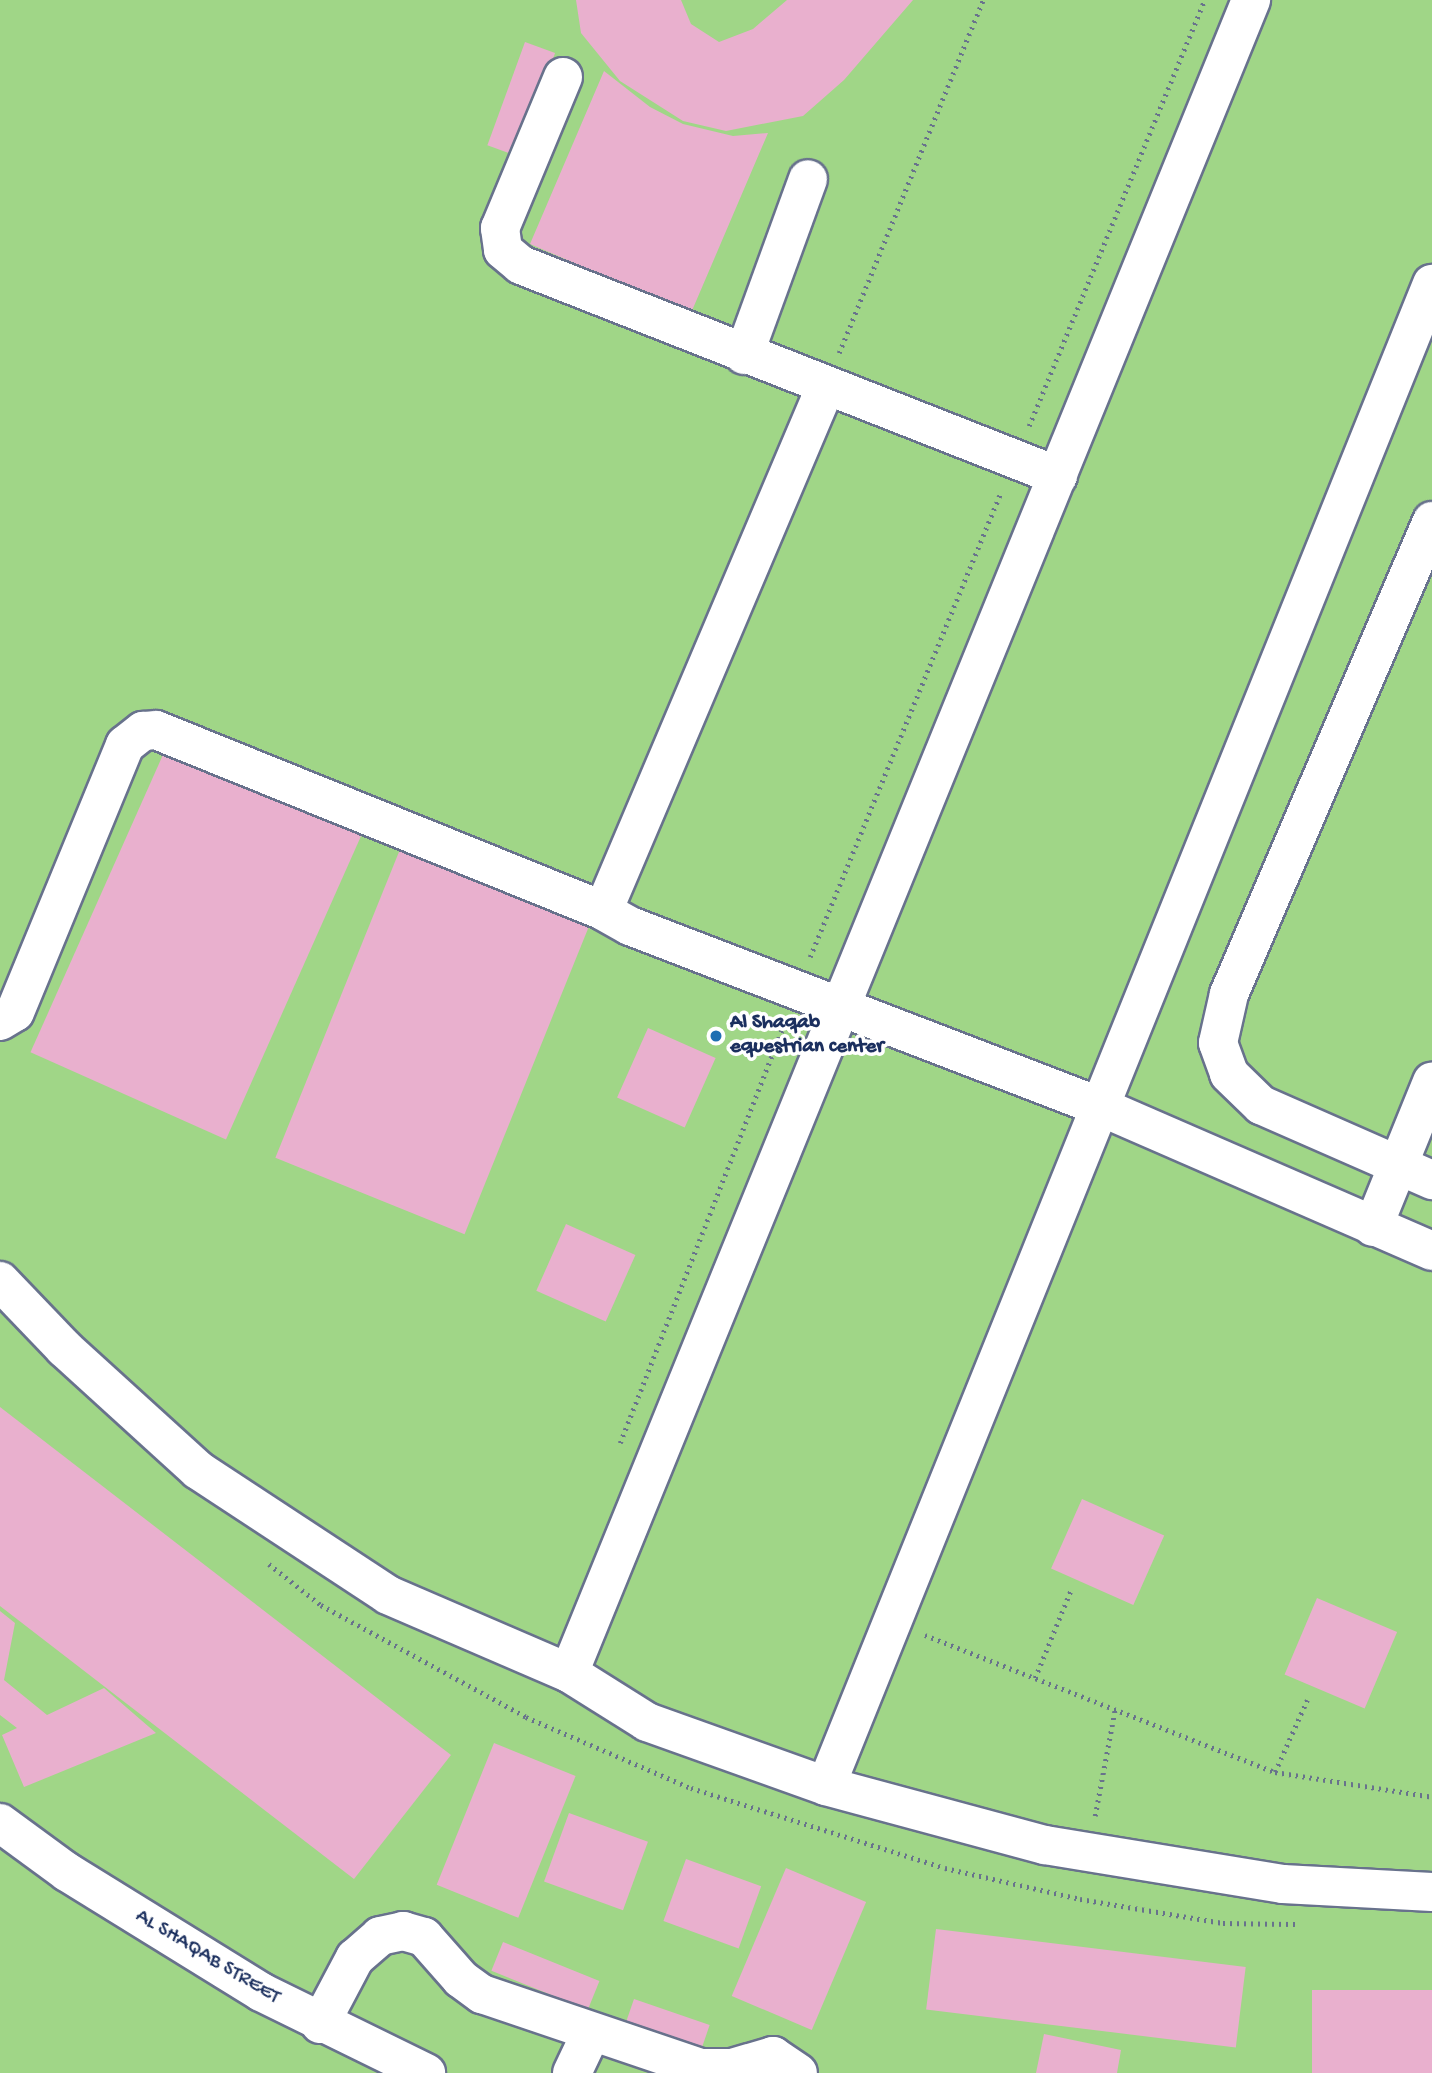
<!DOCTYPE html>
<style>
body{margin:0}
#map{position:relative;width:1432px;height:2073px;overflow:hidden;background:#f7efe0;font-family:"Gochi Hand",sans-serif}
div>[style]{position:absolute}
.green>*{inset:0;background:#a0d687;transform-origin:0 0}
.building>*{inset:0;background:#e9b0ce;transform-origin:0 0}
.path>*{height:4.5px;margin-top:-2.25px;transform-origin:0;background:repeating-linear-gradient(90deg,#68728c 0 2px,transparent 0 7px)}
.roads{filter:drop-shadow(2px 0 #68728c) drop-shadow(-2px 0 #68728c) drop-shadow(0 2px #68728c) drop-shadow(0 -2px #68728c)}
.minor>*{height:38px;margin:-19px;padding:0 19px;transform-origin:19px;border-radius:19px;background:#fff}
.dots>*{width:19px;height:19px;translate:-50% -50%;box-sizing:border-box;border:4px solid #fff;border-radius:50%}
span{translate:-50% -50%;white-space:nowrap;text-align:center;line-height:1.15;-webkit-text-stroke:7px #fff;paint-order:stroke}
.poi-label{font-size:21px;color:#1b2f5e;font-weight:700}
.left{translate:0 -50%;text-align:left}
.street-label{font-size:21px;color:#1b2f5e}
</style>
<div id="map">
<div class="green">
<div style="left:0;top:0;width:1432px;height:2073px"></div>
</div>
<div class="building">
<div style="clip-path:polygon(576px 0,681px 0,691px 24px,719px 42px,753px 29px,787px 0,913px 0,844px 80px,803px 116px,726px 131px,683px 121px,620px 81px,581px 33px)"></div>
<div style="left:525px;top:42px;width:32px;height:110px;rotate:20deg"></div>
<div style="clip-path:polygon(604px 71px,650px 107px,683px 124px,733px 136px,768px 133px,691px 313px,530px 244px)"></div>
<div style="left:170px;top:739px;width:214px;height:343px;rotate:24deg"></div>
<div style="left:405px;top:837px;width:204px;height:346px;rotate:22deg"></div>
<div style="left:648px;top:1028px;width:74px;height:76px;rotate:24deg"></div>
<div style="left:566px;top:1224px;width:76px;height:73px;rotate:24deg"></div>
<div style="clip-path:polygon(0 1407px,451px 1755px,354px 1879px,0 1606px)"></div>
<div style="left:1082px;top:1499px;width:90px;height:76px;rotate:24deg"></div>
<div style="left:1317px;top:1598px;width:87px;height:83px;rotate:23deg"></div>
<div style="clip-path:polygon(0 1611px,15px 1623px,4px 1680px,47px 1715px,104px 1688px,156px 1733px,24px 1787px,2px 1735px,17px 1728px,0 1715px)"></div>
<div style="left:494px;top:1743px;width:88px;height:153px;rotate:22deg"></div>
<div style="left:569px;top:1813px;width:84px;height:73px;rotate:20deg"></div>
<div style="left:686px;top:1859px;width:80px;height:66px;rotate:20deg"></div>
<div style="left:786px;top:1868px;width:87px;height:139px;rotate:23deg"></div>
<div style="left:936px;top:1929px;width:312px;height:81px;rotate:7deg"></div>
<div style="left:503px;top:1942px;width:104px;height:31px;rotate:22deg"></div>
<div style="left:1432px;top:1990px;width:83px;height:120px;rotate:90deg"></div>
<div style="left:634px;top:1999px;width:80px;height:26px;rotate:19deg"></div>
<div style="clip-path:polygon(1044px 2034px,1121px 2050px,1117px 2073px,1036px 2073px)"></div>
</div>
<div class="path">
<div style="left:839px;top:353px;width:381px;rotate:-67.8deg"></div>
<div style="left:1029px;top:426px;width:461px;rotate:-67.6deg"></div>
<div style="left:810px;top:957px;width:503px;rotate:-67.67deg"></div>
<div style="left:620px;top:1443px;width:450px;rotate:-68.6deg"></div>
<div style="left:269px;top:1564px;width:66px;rotate:38.3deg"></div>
<div style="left:321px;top:1605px;width:234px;rotate:28.6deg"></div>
<div style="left:526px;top:1717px;width:180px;rotate:23.3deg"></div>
<div style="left:691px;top:1788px;width:266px;rotate:17.5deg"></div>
<div style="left:945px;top:1868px;width:139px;rotate:12.9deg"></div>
<div style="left:1080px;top:1899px;width:145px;rotate:9.5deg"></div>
<div style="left:1223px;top:1923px;width:72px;rotate:0.8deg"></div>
<div style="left:925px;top:1635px;width:376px;rotate:21.4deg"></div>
<div style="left:1275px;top:1772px;width:159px;rotate:9deg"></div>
<div style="left:1035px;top:1678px;width:95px;rotate:-67.8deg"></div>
<div style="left:1275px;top:1772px;width:79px;rotate:-66deg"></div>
<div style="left:1095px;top:1816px;width:109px;rotate:-79.4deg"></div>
</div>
<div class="roads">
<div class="minor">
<div style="left:563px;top:77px;width:164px;rotate:112.6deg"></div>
<div style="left:500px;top:228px;width:22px;rotate:82deg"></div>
<div style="left:503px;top:250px;width:23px;rotate:40deg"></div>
<div style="left:521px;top:265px;width:577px;rotate:21.45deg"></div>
<div style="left:744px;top:355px;width:187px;rotate:-70deg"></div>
<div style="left:826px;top:386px;width:570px;rotate:113.01deg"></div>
<div style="left:603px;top:911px;width:31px;rotate:29deg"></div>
<div style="left:630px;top:926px;width:505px;rotate:21.02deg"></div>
<div style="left:1101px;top:1107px;width:361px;rotate:23.5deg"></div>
<div style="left:1432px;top:521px;width:515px;rotate:113.23deg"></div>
<div style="left:1229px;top:994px;width:50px;rotate:102.7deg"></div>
<div style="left:1218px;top:1043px;width:33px;rotate:70deg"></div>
<div style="left:1229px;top:1074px;width:45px;rotate:44.1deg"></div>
<div style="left:1261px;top:1105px;width:187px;rotate:23.7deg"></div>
<div style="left:0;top:1021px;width:17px;rotate:-31deg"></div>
<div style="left:15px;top:1012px;width:289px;rotate:-67.6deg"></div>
<div style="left:125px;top:745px;width:23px;rotate:-38deg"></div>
<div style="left:143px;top:731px;width:13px;rotate:-4deg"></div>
<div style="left:156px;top:730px;width:482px;rotate:22deg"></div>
<div style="left:1373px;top:1227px;width:157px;rotate:-67.9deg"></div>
<div style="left:0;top:1281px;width:93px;rotate:46.3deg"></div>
<div style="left:64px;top:1348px;width:181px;rotate:42.3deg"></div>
<div style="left:198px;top:1470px;width:227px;rotate:33.3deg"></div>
<div style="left:388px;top:1595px;width:197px;rotate:23.3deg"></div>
<div style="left:569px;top:1673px;width:92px;rotate:32.1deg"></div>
<div style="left:647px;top:1722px;width:190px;rotate:19.7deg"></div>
<div style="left:826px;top:1786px;width:227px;rotate:15.1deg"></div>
<div style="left:1045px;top:1845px;width:241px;rotate:9.3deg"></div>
<div style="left:1283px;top:1884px;width:149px;rotate:3.1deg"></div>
<div style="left:569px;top:1673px;width:1807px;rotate:-67.82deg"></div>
<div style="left:826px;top:1786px;width:1620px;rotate:-68.03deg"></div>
<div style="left:0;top:1823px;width:83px;rotate:36.2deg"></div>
<div style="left:67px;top:1872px;width:228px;rotate:31.7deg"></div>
<div style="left:261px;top:1992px;width:184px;rotate:26.1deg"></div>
<div style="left:320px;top:2024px;width:75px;rotate:-62.1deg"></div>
<div style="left:355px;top:1958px;width:33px;rotate:-41deg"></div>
<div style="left:380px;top:1936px;width:24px;rotate:-12deg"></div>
<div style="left:403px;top:1931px;width:22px;rotate:16deg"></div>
<div style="left:424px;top:1937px;width:56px;rotate:48.6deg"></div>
<div style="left:461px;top:1979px;width:26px;rotate:36deg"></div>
<div style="left:482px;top:1994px;width:230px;rotate:18.7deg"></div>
<div style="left:700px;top:2068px;width:32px"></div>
<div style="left:732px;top:2068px;width:43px;rotate:-16.3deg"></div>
<div style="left:773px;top:2056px;width:30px;rotate:34deg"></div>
<div style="left:572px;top:2073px;width:44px;rotate:-64.6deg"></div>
</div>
</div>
<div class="dots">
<div style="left:716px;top:1036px;background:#1f6fb2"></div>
</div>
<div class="poi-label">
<span class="left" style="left:730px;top:1036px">Al Shaqab<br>equestrian center</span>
</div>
<div class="street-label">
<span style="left:207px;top:1958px;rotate:31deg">AL SHAQAB STREET</span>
</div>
</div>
